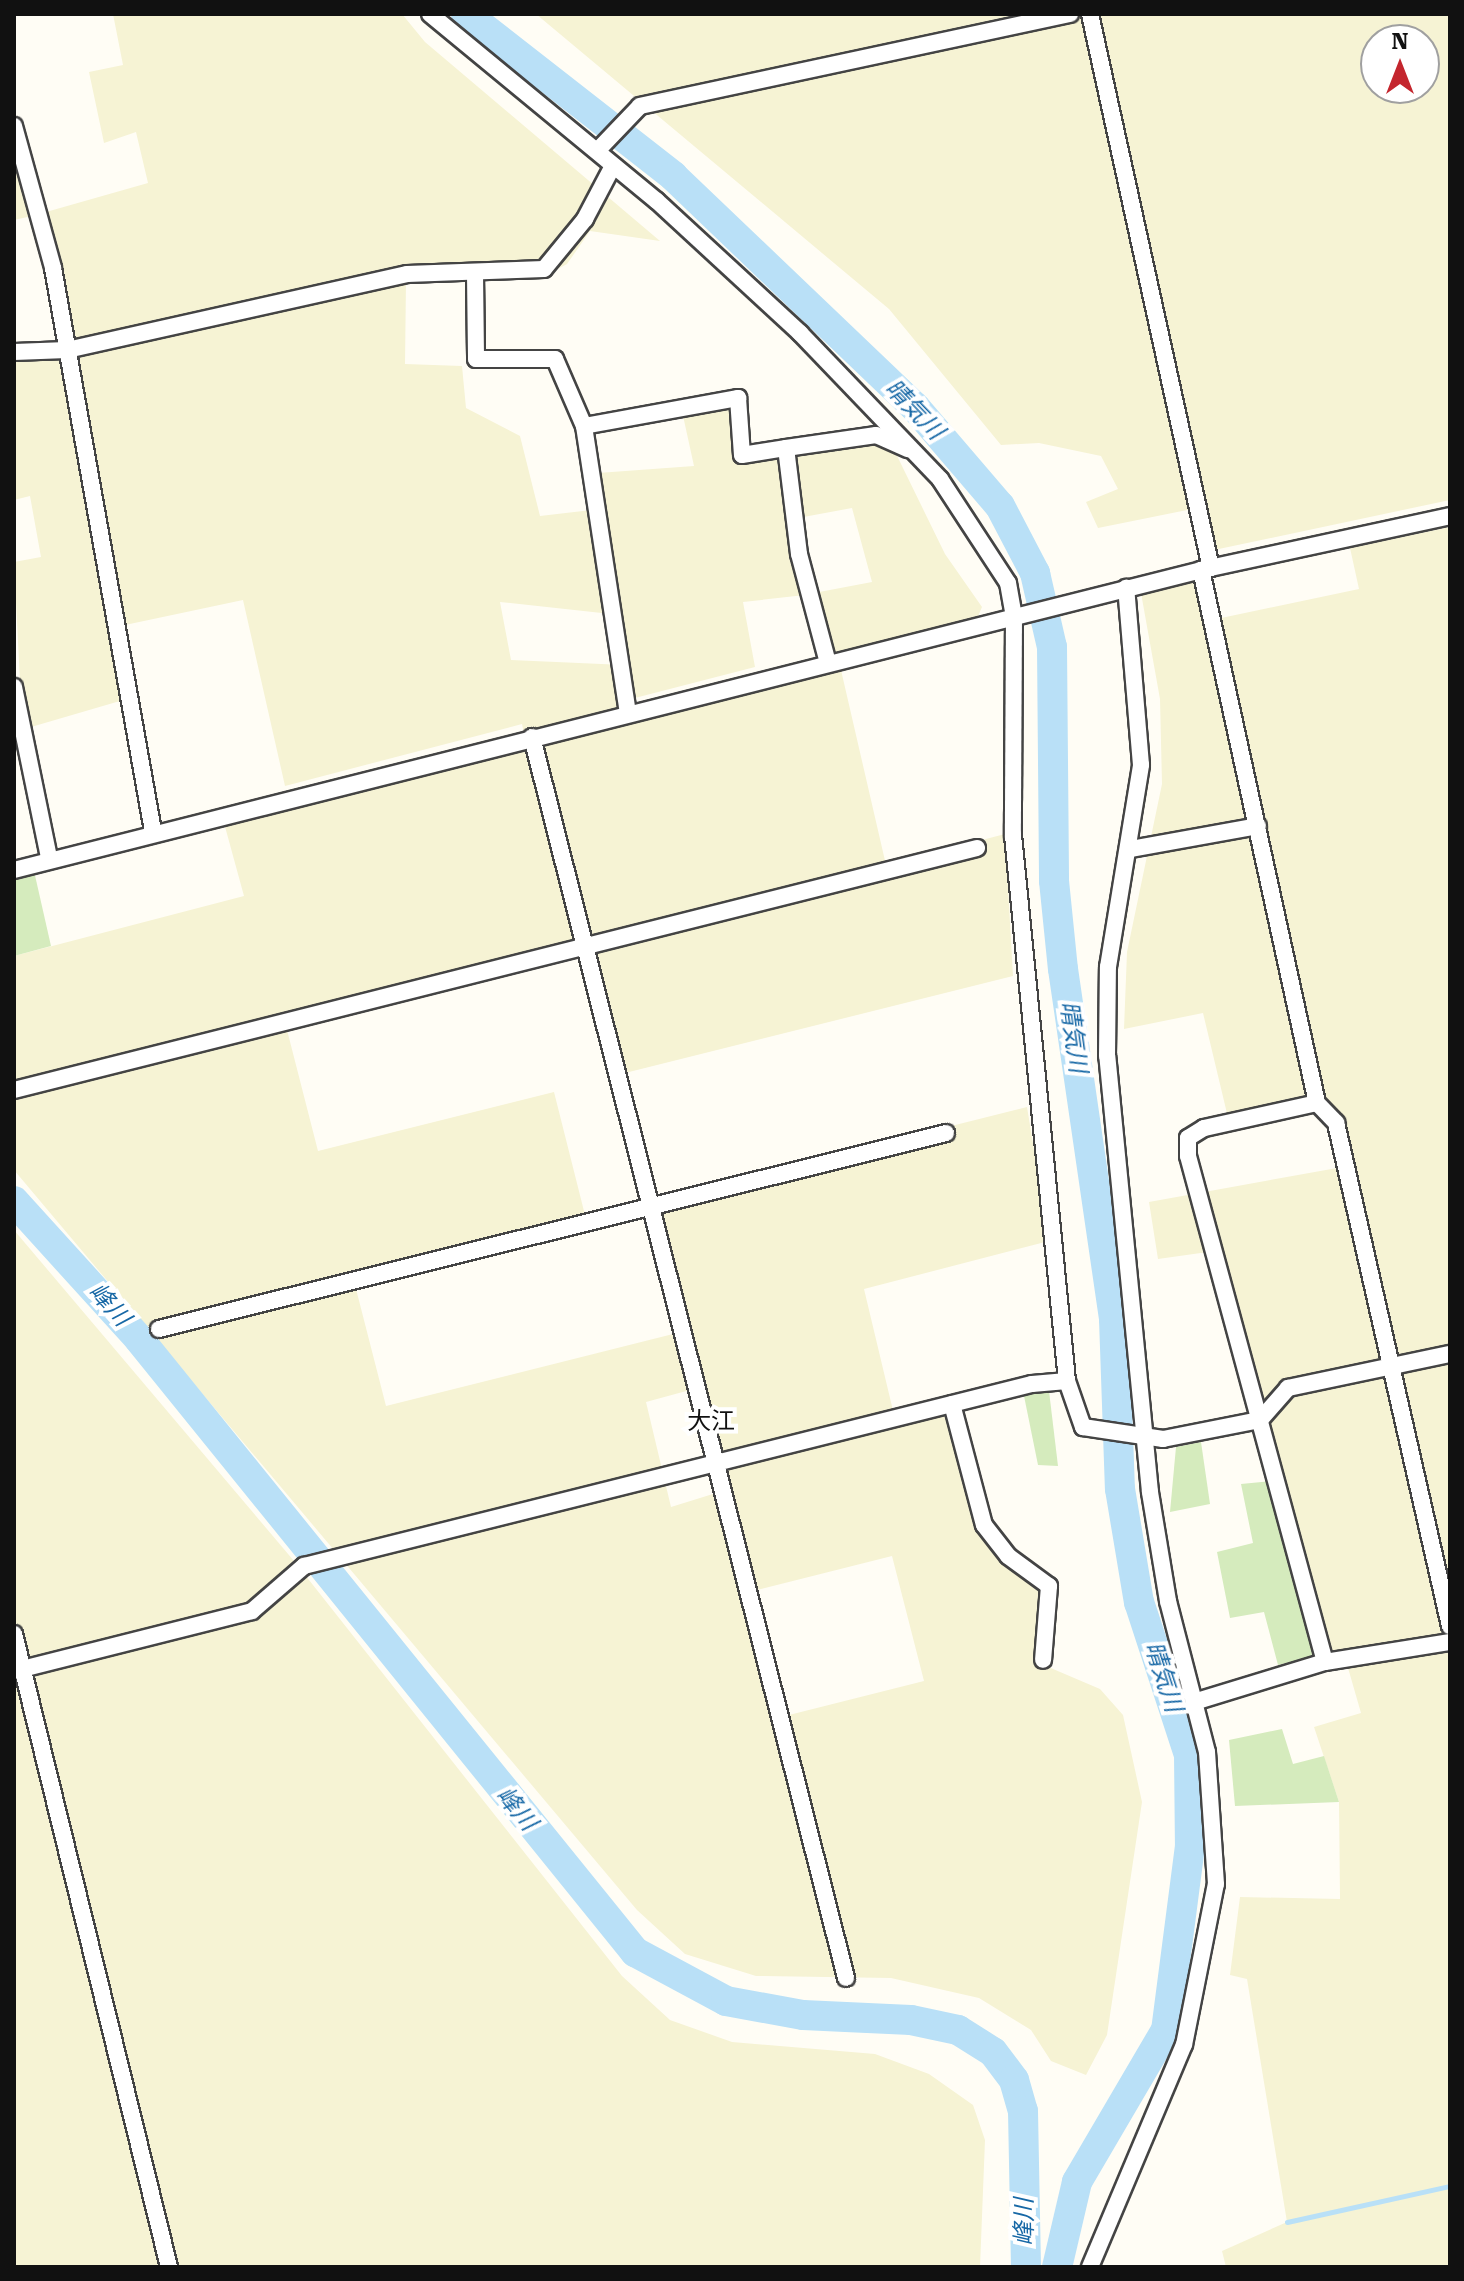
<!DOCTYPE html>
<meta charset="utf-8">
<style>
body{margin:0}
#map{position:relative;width:1464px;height:2281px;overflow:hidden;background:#fffdf5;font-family:"Roboto Serif","Noto Sans JP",serif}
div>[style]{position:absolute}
.farmland>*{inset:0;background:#f6f3d4}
.green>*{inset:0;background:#d5ebbd}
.stream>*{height:5px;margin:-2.5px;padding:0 2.5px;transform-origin:2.5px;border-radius:2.5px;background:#b9e0f7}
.river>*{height:30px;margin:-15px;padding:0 15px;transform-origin:15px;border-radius:15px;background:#b9e0f7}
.roads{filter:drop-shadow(2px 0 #444) drop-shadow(-2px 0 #444) drop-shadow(0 2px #444) drop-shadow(0 -2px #444)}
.street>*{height:16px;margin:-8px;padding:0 8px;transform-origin:8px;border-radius:8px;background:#fff}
span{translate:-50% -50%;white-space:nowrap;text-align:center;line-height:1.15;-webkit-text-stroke:8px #fff;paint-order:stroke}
.water-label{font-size:24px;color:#1768a6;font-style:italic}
.neighbourhood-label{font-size:24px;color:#111}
.frame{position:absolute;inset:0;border:16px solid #111;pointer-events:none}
.north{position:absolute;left:1360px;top:24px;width:80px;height:80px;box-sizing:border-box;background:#fff;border:2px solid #a0a0a0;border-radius:50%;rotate:0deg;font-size:22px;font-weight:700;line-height:32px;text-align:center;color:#111}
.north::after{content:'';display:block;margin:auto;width:28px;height:36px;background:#c4262e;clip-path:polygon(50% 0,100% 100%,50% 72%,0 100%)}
</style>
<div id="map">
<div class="farmland">
<div style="clip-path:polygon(evenodd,113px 14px,402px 14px,425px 42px,660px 241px,590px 231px,567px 264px,539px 279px,406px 282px,405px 364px,462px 366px,466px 408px,520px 436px,540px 516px,600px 509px,598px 473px,694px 466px,680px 402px,744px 394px,746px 449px,882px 425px,945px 554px,982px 607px,970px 635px,841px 670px,886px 865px,1005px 834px,1013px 976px,625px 1073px,593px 949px,286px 1026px,318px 1151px,554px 1092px,588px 1227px,355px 1285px,386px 1406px,685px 1331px,653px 1201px,1027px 1107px,1049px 1241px,864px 1289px,895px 1419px,948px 1411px,980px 1526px,1046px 1589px,1039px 1663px,1100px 1689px,1123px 1715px,1142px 1802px,1107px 2035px,1086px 2075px,1051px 2061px,1031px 2030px,979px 1998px,891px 1978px,756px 1976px,685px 1954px,637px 1910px,14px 1170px,14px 956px,244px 896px,224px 823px,527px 748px,522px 724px,285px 786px,243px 600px,125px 625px,137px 696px,14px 732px,14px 704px,21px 701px,14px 562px,41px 557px,30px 496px,14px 500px,14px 359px,60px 356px,32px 216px,14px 220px,14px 149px,32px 216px,148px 183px,136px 132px,104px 143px,89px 72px,123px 65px,113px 14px,852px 508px,872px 582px,814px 593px,798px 518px,852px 508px,113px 14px,814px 594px,830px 649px,820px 675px,634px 718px,631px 699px,755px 667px,743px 602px,814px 594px,113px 14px,500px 602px,620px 615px,624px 665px,511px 660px,500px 602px,113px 14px,701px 1387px,729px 1489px,671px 1507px,646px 1402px,701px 1387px,113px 14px,892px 1556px,924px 1681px,789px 1715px,757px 1590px,892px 1556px)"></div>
<div style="clip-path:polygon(evenodd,536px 14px,1450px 14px,1450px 500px,1214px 550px,1202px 507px,1098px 528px,1086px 502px,1118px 489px,1101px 456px,1039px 443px,1001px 445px,889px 309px,536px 14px,1376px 40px,1424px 40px,1424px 88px,1376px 88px,1376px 40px)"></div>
<div style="clip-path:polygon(1450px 527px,1450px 2267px,1226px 2267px,1222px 2251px,1287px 2222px,1247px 1979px,1230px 1975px,1240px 1897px,1340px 1899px,1339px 1802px,1314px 1727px,1361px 1713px,1344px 1654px,1330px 1652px,1222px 1250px,1158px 1259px,1149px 1202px,1337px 1168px,1329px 1106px,1230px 1126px,1203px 1013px,1124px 1029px,1127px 952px,1162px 784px,1160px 699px,1141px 593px,1198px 581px,1207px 621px,1359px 589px,1350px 548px)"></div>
<div style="clip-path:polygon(14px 1230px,294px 1561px,622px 1976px,670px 2020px,732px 2042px,875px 2054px,929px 2074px,973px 2105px,985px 2140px,980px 2267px,14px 2267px)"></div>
</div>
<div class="green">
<div style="clip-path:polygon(34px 871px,51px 946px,14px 956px,14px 879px)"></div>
<div style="clip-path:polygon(1023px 1391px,1049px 1391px,1058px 1466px,1038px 1465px)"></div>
<div style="clip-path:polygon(1201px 1442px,1210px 1504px,1170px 1512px,1176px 1447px)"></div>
<div style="clip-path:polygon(1284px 1480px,1330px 1652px,1278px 1665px,1264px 1612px,1230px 1618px,1217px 1552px,1253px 1543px,1241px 1484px)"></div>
<div style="clip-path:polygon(1282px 1729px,1293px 1764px,1324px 1756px,1339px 1802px,1235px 1806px,1229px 1740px)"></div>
</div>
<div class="stream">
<div style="left:1287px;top:2222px;width:167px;rotate:-12.5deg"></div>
</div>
<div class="river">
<div style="left:466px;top:14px;width:263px;rotate:38deg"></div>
<div style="left:673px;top:176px;width:335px;rotate:43.7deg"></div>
<div style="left:915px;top:407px;width:130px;rotate:49.4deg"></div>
<div style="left:1000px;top:506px;width:76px;rotate:62.4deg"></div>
<div style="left:1035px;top:573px;width:76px;rotate:77.1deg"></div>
<div style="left:1052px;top:647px;width:234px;rotate:89.5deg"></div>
<div style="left:1054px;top:881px;width:88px;rotate:84.2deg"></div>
<div style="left:1063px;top:969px;width:354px;rotate:81.7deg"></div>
<div style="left:1114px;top:1319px;width:170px;rotate:88deg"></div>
<div style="left:1120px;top:1489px;width:115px;rotate:80.5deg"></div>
<div style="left:1139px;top:1602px;width:161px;rotate:71.9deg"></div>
<div style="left:1189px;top:1755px;width:91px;rotate:89.4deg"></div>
<div style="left:1190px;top:1846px;width:186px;rotate:97.4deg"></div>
<div style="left:1166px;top:2030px;width:176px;rotate:120.4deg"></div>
<div style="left:1077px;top:2182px;width:87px;rotate:103.2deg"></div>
<div style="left:14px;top:1201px;width:186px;rotate:47.8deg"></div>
<div style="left:139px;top:1339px;width:789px;rotate:51.02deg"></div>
<div style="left:635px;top:1952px;width:103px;rotate:28.3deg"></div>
<div style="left:726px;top:2001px;width:78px;rotate:10.3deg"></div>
<div style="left:803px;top:2015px;width:108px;rotate:2.7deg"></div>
<div style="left:911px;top:2020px;width:48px;rotate:12deg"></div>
<div style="left:958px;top:2030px;width:41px;rotate:32.2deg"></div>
<div style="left:993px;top:2052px;width:35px;rotate:53deg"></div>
<div style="left:1014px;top:2080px;width:32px;rotate:74deg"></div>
<div style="left:1023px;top:2111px;width:156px;rotate:88.9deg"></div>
</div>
<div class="roads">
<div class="street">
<div style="left:430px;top:14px;width:294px;rotate:39.5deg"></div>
<div style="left:657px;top:201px;width:195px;rotate:42.7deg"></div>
<div style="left:800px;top:333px;width:202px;rotate:46.2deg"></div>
<div style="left:940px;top:479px;width:124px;rotate:56.8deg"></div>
<div style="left:1008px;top:583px;width:34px;rotate:80deg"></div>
<div style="left:1014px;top:616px;width:219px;rotate:90.3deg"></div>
<div style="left:1013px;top:835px;width:549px;rotate:84.35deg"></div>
<div style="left:1090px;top:14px;width:567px;rotate:77.68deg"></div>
<div style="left:14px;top:126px;width:147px;rotate:74.6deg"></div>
<div style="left:53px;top:268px;width:572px;rotate:79.93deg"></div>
<div style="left:597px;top:151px;width:62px;rotate:-46.3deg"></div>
<div style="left:640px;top:106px;width:440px;rotate:-12.1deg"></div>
<div style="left:475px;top:274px;width:85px;rotate:89.3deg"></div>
<div style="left:476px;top:359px;width:79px"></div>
<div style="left:555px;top:359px;width:73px;rotate:66.6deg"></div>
<div style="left:584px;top:426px;width:290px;rotate:81.3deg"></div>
<div style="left:14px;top:352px;width:53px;rotate:-2.2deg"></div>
<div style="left:67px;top:350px;width:348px;rotate:-12.6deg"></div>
<div style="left:407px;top:274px;width:137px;rotate:-2.1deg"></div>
<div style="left:544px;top:269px;width:65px;rotate:-50.6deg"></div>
<div style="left:585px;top:219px;width:60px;rotate:-62.2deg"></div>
<div style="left:584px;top:426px;width:157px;rotate:-10.3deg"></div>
<div style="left:738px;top:398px;width:57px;rotate:86deg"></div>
<div style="left:742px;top:455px;width:45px;rotate:-9deg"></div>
<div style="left:786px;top:448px;width:107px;rotate:83deg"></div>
<div style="left:799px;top:554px;width:113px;rotate:75.1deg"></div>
<div style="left:786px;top:448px;width:91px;rotate:-8.2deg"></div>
<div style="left:876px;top:435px;width:35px;rotate:24deg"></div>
<div style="left:1201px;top:570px;width:545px;rotate:77.72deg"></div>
<div style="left:1317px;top:1103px;width:28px;rotate:46deg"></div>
<div style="left:1336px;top:1123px;width:516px;rotate:77.23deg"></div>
<div style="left:14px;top:687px;width:175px;rotate:78.4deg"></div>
<div style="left:532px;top:737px;width:1280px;rotate:75.8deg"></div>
<div style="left:1131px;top:849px;width:129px;rotate:-10.3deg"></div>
<div style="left:14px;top:870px;width:1224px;rotate:-14.18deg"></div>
<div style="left:1201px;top:570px;width:255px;rotate:-12.2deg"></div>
<div style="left:14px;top:1090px;width:993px;rotate:-14.11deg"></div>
<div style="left:1317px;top:1103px;width:116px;rotate:167.5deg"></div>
<div style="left:1204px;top:1128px;width:19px;rotate:148deg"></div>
<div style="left:1188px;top:1138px;width:18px;rotate:90deg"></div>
<div style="left:1188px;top:1156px;width:524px;rotate:74.85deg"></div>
<div style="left:1325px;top:1662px;width:127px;rotate:-9.1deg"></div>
<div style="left:159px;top:1329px;width:811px;rotate:-13.98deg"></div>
<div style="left:952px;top:1404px;width:125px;rotate:75.2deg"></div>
<div style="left:984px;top:1525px;width:39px;rotate:52deg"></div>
<div style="left:1008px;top:1556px;width:51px;rotate:36.2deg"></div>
<div style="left:1049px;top:1586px;width:74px;rotate:94.6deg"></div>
<div style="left:14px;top:1634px;width:652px;rotate:76.24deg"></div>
<div style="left:14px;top:1671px;width:245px;rotate:-14.1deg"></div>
<div style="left:252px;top:1611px;width:69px;rotate:-40.9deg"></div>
<div style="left:304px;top:1566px;width:750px;rotate:-14.04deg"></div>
<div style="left:1032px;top:1384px;width:35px;rotate:-5deg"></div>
<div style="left:1067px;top:1381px;width:49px;rotate:70.8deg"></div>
<div style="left:1083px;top:1427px;width:81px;rotate:8.5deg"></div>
<div style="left:1163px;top:1439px;width:99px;rotate:-11.1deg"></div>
<div style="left:1260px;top:1420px;width:43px;rotate:-48.8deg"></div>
<div style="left:1288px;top:1388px;width:166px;rotate:-11.9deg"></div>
<div style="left:1194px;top:1702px;width:137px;rotate:-17deg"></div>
<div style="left:1090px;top:2267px;width:241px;rotate:-67.1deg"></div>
<div style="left:1184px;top:2045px;width:164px;rotate:-78.8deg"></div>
<div style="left:1216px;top:1884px;width:132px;rotate:-93.9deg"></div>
<div style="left:1207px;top:1752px;width:156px;rotate:-104.5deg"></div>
<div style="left:1168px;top:1601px;width:110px;rotate:-99.4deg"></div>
<div style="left:1150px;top:1492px;width:438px;rotate:-95.6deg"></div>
<div style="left:1107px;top:1056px;width:89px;rotate:-89.4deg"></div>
<div style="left:1108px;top:967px;width:205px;rotate:-80.7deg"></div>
<div style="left:1141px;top:765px;width:178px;rotate:-94.8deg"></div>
</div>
</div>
<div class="water-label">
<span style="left:914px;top:410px;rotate:46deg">晴気川</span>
<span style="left:1073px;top:1037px;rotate:82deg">晴気川</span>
<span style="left:109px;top:1305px;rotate:48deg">峰川</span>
<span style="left:1163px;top:1677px;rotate:72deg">晴気川</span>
<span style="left:516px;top:1809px;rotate:50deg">峰川</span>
<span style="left:1025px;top:2222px;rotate:-91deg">峰川</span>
</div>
<div class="neighbourhood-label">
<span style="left:711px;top:1422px">大江</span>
</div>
<div class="frame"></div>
<div class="north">N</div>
</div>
